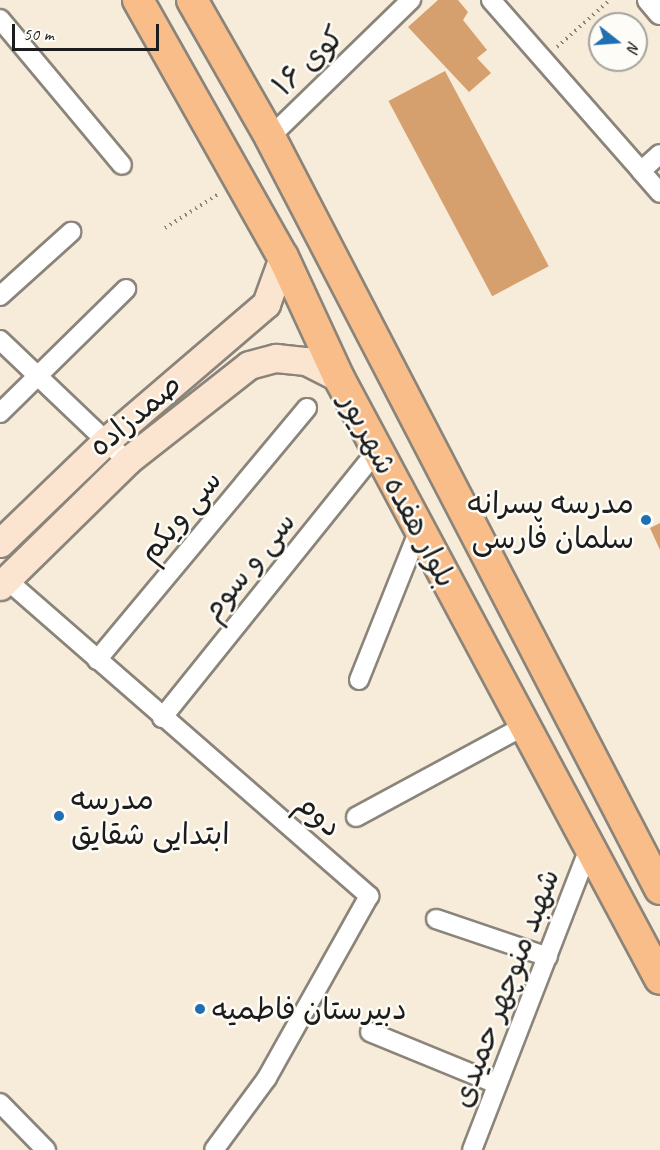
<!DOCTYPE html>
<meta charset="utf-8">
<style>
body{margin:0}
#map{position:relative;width:660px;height:1150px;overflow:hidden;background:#f7ebd9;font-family:Caveat,"Playpen Sans Arabic",sans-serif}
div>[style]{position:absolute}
.building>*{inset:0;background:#d59f6e;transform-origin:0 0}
.path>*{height:4px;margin-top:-2px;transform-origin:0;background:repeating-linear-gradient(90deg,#8a847a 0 1.5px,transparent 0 6px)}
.roads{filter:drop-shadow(2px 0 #8a847a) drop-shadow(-2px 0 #8a847a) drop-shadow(0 2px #8a847a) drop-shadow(0 -2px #8a847a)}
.minor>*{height:18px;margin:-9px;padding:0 9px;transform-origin:9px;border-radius:9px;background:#fff}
.tertiary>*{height:22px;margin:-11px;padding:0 11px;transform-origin:11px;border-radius:11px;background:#fff}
.secondary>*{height:27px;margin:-13.5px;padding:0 13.5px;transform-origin:13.5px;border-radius:13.5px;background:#fce5d0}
.primary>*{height:30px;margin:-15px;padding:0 15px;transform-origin:15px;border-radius:15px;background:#f8bd89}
.dots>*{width:16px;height:16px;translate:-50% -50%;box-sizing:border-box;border:3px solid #fdfcf7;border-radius:50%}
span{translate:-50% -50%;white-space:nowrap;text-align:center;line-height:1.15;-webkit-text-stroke:5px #fdfcf7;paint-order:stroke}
.street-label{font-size:30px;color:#1c1c1c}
.poi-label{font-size:30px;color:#1c1c1c}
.right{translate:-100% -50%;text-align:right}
.left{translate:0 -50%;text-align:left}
.north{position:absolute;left:588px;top:12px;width:60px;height:60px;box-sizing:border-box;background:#fdfcf7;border:2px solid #a3a29f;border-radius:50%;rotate:107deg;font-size:16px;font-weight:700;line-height:24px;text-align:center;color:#1c1c1c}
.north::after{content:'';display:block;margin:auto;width:21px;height:27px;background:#1f6fb2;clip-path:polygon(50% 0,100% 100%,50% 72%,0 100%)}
.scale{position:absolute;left:12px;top:24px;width:147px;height:27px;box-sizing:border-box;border:3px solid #1c1c1c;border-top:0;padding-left:8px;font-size:18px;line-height:21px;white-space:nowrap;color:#1c1c1c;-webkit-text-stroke:4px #fdfcf7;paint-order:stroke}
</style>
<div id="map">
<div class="building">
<div style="clip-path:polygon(438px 0,458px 0,468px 12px,463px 20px,487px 50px,477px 58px,491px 73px,469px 92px,408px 27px)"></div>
<div style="left:445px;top:71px;width:221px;height:64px;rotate:62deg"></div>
<div style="clip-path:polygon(660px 523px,660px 550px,650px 528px)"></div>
</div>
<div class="path">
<div style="left:557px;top:47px;width:71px;rotate:-41.6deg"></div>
<div style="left:165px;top:228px;width:65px;rotate:-32.5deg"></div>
</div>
<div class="roads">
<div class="minor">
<div style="left:491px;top:0;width:227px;rotate:48.7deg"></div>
<div style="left:641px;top:171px;width:25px;rotate:-42deg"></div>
<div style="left:0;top:19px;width:190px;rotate:50.1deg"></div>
<div style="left:270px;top:137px;width:197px;rotate:-44.2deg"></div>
<div style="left:641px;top:171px;width:29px;rotate:49deg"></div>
<div style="left:0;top:296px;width:96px;rotate:-42deg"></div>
<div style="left:0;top:340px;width:175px;rotate:43.6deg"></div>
<div style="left:0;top:413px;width:177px;rotate:-44.5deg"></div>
<div style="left:7px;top:580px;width:481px;rotate:41.1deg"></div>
<div style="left:369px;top:896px;width:209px;rotate:119.3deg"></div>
<div style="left:267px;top:1078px;width:89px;rotate:126.4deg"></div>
<div style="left:97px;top:660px;width:328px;rotate:-50.2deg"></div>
<div style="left:359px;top:680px;width:162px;rotate:-68.2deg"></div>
<div style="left:162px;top:718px;width:345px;rotate:-51.2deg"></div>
<div style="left:356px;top:817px;width:193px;rotate:-28.4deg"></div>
<div style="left:436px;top:919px;width:118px;rotate:18.7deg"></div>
<div style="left:370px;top:1032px;width:137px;rotate:22.3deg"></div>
<div style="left:0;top:1103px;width:66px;rotate:45.6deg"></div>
<div style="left:472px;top:1150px;width:326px;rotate:-68.8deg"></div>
</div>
<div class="tertiary">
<div style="left:649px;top:0;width:17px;rotate:50deg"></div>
</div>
<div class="secondary">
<div style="left:0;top:543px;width:147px;rotate:-43.9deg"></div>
<div style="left:106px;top:441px;width:211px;rotate:-40.6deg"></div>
<div style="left:266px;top:304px;width:50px;rotate:-70.1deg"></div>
<div style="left:0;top:586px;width:178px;rotate:-44.5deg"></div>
<div style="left:127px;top:461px;width:155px;rotate:-38.2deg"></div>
<div style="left:249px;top:365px;width:28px;rotate:-15deg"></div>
<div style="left:276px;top:358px;width:30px;rotate:6deg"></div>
<div style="left:306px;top:361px;width:37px;rotate:27deg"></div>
</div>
<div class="primary">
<div style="left:138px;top:0;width:295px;rotate:60.6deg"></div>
<div style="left:283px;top:257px;width:133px;rotate:65.2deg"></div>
<div style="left:339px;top:378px;width:681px;rotate:61.89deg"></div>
<div style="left:192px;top:0;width:158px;rotate:60.3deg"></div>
<div style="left:270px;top:137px;width:847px;rotate:62.59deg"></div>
</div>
</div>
<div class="dots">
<div style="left:646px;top:520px;background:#1f6fb2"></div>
<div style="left:59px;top:816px;background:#1f6fb2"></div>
<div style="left:200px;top:1009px;background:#1f6fb2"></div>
</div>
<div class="street-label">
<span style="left:308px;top:61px;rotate:-44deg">کوی ۱۶</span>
<span style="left:135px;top:415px;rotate:-40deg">صمدزاده</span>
<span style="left:398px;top:490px;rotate:62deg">بلوار هفده شهریور</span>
<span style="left:180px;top:516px;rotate:-50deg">سی ویکم</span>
<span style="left:248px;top:566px;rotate:-51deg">سی و سوم</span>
<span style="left:319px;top:815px;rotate:41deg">دوم</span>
<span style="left:505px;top:988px;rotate:-69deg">شهبد منوچهر حمیدی</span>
</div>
<div class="poi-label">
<span class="right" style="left:634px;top:520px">مدرسه پسرانه<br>سلمان فارسی</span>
<span class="left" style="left:71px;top:816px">مدرسه<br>ابتدایی شقایق</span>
<span class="left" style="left:212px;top:1009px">دبیرستان فاطمیه</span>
</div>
<div class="north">N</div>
<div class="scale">50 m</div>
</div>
